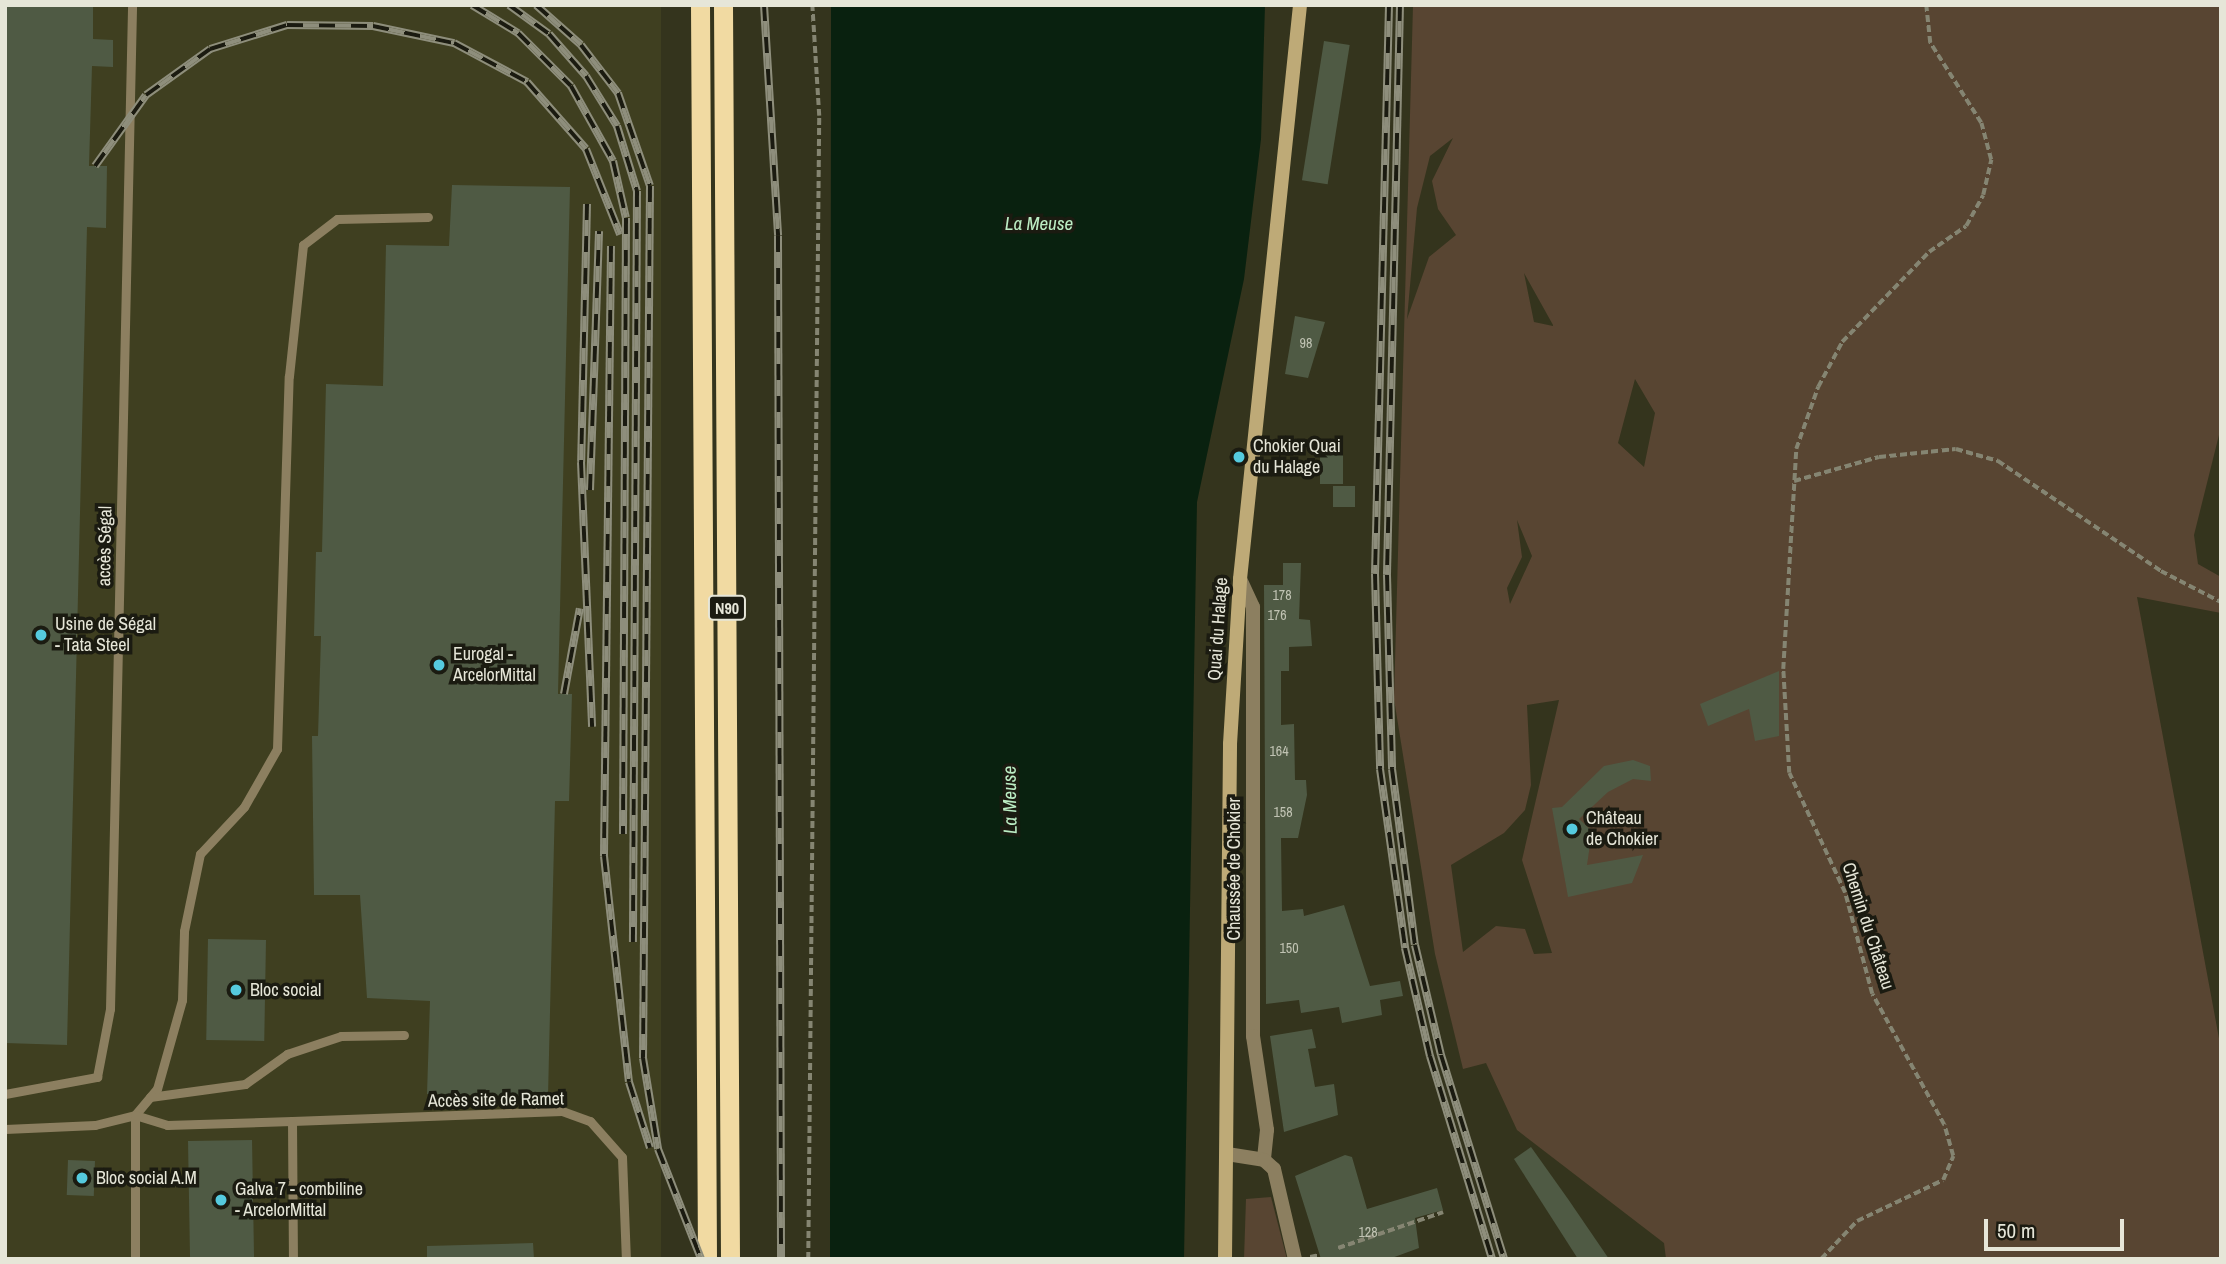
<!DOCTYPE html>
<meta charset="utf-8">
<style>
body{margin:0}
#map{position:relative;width:2226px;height:1264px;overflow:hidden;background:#34341d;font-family:"Archivo Narrow",sans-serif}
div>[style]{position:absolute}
.built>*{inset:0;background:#3f3f20;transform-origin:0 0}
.green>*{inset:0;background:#584532}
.water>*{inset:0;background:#09210f}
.building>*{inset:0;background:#4f5a44;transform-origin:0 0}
.path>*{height:3.5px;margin-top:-1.75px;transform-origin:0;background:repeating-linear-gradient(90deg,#858572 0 7px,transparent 0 10.5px)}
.service>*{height:9px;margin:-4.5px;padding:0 4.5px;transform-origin:4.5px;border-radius:4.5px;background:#8c7f60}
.minor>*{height:14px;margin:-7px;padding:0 7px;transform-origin:7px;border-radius:7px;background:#8c7f60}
.secondary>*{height:14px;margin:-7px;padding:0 7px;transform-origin:7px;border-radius:7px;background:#beaa77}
.trunk>*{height:19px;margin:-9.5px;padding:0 9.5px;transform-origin:9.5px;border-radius:9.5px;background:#f1daa2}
.rail>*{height:8px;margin-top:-4px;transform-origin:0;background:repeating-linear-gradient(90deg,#1b1b11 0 16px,#8e8e7c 0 32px);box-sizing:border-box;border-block:2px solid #8e8e7c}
.dots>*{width:19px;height:19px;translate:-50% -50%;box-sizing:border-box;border:4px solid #1b1b11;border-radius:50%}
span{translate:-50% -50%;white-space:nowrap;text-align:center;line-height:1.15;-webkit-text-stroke:7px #1b1b11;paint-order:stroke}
.number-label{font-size:14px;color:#c0c3b3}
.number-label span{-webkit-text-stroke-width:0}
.shield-label span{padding:2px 5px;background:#1b1b11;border:2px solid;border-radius:5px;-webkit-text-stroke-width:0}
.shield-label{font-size:16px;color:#e6e6d8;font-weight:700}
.poi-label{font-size:18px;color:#e6e6d8}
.left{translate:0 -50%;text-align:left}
.street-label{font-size:18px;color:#e6e6d8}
.water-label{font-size:19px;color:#bcedc4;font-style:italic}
.frame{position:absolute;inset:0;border:7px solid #e6e6d8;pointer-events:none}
.scale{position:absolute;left:1984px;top:1219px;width:140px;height:32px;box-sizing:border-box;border:4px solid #e6e6d8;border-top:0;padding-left:9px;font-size:21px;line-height:24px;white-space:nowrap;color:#e6e6d8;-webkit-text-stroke:5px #1b1b11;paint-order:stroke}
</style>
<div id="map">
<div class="built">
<div style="left:5px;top:5px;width:656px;height:1254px"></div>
</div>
<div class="green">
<div style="clip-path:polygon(evenodd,1413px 5px,2221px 5px,2221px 427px,2194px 535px,2198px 564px,2221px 577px,2221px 613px,2137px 597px,2221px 1049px,2221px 1259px,1666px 1259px,1664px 1243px,1517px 1130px,1486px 1063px,1463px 1069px,1435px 954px,1394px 699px,1413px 5px,1453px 138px,1432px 181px,1438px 209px,1456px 235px,1429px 257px,1407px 319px,1417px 208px,1430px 156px,1453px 138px,1413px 5px,1524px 273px,1553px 325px,1553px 326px,1534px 322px,1524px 273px,1413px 5px,1635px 379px,1655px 413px,1644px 467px,1618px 443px,1635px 379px,1413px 5px,1517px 520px,1532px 556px,1510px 604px,1507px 588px,1522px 557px,1517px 520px,1413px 5px,1559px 700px,1522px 860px,1552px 953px,1534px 954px,1525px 929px,1496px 926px,1463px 952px,1451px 865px,1504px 833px,1525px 810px,1531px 785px,1527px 705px,1559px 700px)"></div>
<div style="clip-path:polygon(1271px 1197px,1287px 1259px,1244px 1259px,1246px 1199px)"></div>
</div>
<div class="water">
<div style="clip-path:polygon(831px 5px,1265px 5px,1261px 139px,1244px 279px,1197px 502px,1184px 1259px,830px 1259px)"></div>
</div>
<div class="building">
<div style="clip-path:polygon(5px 5px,93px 5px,93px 39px,113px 40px,113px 67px,92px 66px,89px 166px,107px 166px,106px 228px,87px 227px,67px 1045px,5px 1043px)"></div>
<div style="left:1324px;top:41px;width:26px;height:141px;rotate:9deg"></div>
<div style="clip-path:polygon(452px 185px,570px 187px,558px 694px,572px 694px,569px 801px,555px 801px,548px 1097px,427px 1094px,430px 1001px,367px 998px,360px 895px,314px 895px,312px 736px,318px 736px,321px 636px,314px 636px,316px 552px,322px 552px,326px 384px,383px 386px,386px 245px,449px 246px)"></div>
<div style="clip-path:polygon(1295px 316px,1325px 322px,1308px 378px,1285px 374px)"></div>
<div style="left:1343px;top:453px;width:31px;height:23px;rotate:90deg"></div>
<div style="left:1333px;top:486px;width:22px;height:21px"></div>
<div style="clip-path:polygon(1283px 563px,1301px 563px,1299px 619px,1310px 620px,1312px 646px,1289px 647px,1289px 671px,1281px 671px,1281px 725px,1294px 724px,1295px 780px,1306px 780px,1307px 795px,1298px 838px,1281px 838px,1282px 911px,1303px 909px,1304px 916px,1344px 905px,1370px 986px,1400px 981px,1403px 996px,1380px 1000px,1382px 1015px,1342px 1023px,1339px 1007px,1301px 1013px,1299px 1000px,1266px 1004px,1264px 585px,1283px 585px)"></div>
<div style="clip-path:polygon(1779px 671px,1779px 736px,1755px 741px,1749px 709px,1708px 726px,1700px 704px)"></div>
<div style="clip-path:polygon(1633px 760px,1650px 766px,1651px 781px,1633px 779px,1608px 792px,1579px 819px,1592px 831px,1587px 865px,1643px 855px,1632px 883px,1568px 897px,1552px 808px,1562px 807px,1604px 766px)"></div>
<div style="left:208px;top:939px;width:58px;height:101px;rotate:1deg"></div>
<div style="clip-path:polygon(1312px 1029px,1316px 1048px,1308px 1049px,1315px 1087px,1334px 1084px,1338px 1115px,1284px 1132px,1270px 1036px)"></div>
<div style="left:252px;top:1140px;width:119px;height:64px;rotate:89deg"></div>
<div style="clip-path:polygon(1531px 1147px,1568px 1199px,1609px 1259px,1578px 1259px,1514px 1159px)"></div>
<div style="clip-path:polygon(1345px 1155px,1352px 1157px,1367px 1209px,1437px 1188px,1443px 1210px,1415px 1218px,1419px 1248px,1389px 1259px,1321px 1259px,1295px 1176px)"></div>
<div style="left:68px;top:1160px;width:27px;height:35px;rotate:2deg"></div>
<div style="clip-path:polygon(533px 1243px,534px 1259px,427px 1259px,427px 1246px)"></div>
</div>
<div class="path">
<div style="left:1794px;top:481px;width:88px;rotate:-15.8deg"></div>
<div style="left:1879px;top:457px;width:77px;rotate:-5.9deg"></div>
<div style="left:1956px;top:449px;width:44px;rotate:15.9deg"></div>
<div style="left:1998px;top:461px;width:197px;rotate:34deg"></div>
<div style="left:2161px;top:571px;width:68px;rotate:27.3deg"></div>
<div style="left:1338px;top:1248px;width:111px;rotate:-18.9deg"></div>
<div style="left:1310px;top:1257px;width:10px;rotate:-11deg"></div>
<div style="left:808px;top:1259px;width:1143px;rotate:-89.45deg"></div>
<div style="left:819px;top:116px;width:111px;rotate:-93.6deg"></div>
<div style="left:1821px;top:1259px;width:52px;rotate:-46.5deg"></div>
<div style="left:1857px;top:1221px;width:95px;rotate:-25.5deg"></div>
<div style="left:1943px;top:1180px;width:26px;rotate:-67deg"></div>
<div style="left:1953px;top:1156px;width:32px;rotate:-106deg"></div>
<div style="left:1944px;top:1125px;width:149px;rotate:-118.8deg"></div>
<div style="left:1872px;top:994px;width:105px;rotate:-105deg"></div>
<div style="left:1845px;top:893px;width:132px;rotate:-115deg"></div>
<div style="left:1789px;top:773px;width:104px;rotate:-93.3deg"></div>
<div style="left:1783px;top:669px;width:220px;rotate:-86.6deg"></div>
<div style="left:1796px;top:449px;width:66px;rotate:-70.5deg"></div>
<div style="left:1818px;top:387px;width:51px;rotate:-61.9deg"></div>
<div style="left:1842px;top:342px;width:125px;rotate:-46deg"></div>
<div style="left:1929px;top:252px;width:45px;rotate:-35.1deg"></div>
<div style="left:1966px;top:226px;width:35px;rotate:-61deg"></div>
<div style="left:1983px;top:195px;width:36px;rotate:-77deg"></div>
<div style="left:1991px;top:160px;width:38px;rotate:-105deg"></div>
<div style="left:1981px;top:123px;width:95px;rotate:-122.5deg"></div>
<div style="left:1930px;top:43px;width:38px;rotate:-96deg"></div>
</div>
<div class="service">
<div style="left:5px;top:1094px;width:94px;rotate:-10.5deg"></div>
<div style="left:97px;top:1077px;width:69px;rotate:-79.2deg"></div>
<div style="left:110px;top:1009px;width:1004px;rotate:-88.74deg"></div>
<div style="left:150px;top:1097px;width:96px;rotate:-7.8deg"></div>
<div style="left:245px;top:1084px;width:52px;rotate:-35.5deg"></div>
<div style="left:287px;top:1054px;width:57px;rotate:-18.4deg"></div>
<div style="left:341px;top:1036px;width:63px;rotate:-0.9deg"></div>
<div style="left:292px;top:1121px;width:270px;rotate:-2.1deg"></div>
<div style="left:562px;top:1111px;width:30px;rotate:20deg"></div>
<div style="left:590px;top:1121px;width:48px;rotate:48.4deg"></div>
<div style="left:622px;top:1157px;width:102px;rotate:87.8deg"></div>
<div style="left:5px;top:1129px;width:90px;rotate:-2.5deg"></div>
<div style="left:95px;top:1125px;width:41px;rotate:-14deg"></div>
<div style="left:135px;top:1115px;width:34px;rotate:-50deg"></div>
<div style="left:157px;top:1089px;width:92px;rotate:-74.3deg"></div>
<div style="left:182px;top:1000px;width:69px;rotate:-88.3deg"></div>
<div style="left:184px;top:931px;width:79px;rotate:-78.3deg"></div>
<div style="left:200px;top:854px;width:64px;rotate:-46.9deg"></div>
<div style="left:244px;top:807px;width:67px;rotate:-60.4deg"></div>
<div style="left:277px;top:749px;width:373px;rotate:-88.2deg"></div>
<div style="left:289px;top:376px;width:132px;rotate:-83.9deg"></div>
<div style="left:303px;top:245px;width:43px;rotate:-37.4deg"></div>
<div style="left:337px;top:219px;width:91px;rotate:-1.3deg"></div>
<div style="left:135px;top:1259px;width:144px;rotate:-90deg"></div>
<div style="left:135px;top:1115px;width:34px;rotate:17deg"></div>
<div style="left:167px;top:1125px;width:125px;rotate:-1.8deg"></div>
<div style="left:292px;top:1121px;width:138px;rotate:89.6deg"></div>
</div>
<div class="minor">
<div style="left:1240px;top:579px;width:31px;rotate:65deg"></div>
<div style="left:1253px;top:607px;width:429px;rotate:90deg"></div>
<div style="left:1253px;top:1036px;width:95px;rotate:81.5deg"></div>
<div style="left:1267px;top:1130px;width:30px;rotate:96deg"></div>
<div style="left:1227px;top:1154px;width:37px;rotate:9deg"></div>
<div style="left:1264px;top:1160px;width:13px;rotate:42deg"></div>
<div style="left:1274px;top:1169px;width:92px;rotate:76.9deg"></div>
</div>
<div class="secondary">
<div style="left:1225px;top:1259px;width:515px;rotate:-89.44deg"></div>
<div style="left:1230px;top:744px;width:165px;rotate:-86.5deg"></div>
<div style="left:1240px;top:579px;width:577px;rotate:-84.03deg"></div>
</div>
<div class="trunk">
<div style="left:700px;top:5px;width:1254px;rotate:89.68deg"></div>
<div style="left:723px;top:5px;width:1254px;rotate:89.68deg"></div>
</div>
<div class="rail">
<div style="left:472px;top:5px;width:54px;rotate:31.3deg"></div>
<div style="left:518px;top:33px;width:75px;rotate:45deg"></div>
<div style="left:571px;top:86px;width:86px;rotate:60.8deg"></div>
<div style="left:613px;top:161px;width:58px;rotate:77.2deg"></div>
<div style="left:626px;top:218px;width:616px;rotate:90.28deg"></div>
<div style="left:509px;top:5px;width:49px;rotate:35.9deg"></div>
<div style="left:549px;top:34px;width:56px;rotate:48.6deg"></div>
<div style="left:586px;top:76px;width:59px;rotate:58.2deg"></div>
<div style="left:617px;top:126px;width:68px;rotate:72.9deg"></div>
<div style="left:637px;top:191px;width:751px;rotate:90.31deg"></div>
<div style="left:536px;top:5px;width:60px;rotate:41.6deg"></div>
<div style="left:581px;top:45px;width:61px;rotate:52.4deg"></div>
<div style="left:618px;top:93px;width:98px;rotate:71deg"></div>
<div style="left:650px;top:186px;width:872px;rotate:90.46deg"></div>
<div style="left:643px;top:1058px;width:92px;rotate:80.6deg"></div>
<div style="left:658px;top:1149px;width:118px;rotate:68.6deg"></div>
<div style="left:764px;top:5px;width:231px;rotate:86.5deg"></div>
<div style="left:778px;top:236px;width:1023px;rotate:89.83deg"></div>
<div style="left:1389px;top:5px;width:569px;rotate:91.41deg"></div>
<div style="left:1375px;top:574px;width:195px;rotate:88.5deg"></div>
<div style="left:1380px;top:769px;width:181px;rotate:82deg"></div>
<div style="left:1405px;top:948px;width:111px;rotate:77deg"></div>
<div style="left:1430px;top:1056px;width:212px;rotate:73deg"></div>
<div style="left:1400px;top:5px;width:570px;rotate:91.31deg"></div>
<div style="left:1387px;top:575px;width:194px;rotate:88.5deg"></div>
<div style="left:1392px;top:769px;width:177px;rotate:82.6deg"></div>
<div style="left:1415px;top:945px;width:113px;rotate:76.7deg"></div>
<div style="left:1441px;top:1055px;width:214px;rotate:72.8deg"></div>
<div style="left:95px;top:166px;width:87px;rotate:-54.3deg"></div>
<div style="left:146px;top:95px;width:79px;rotate:-35.7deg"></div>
<div style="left:210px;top:49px;width:81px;rotate:-17.3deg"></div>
<div style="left:287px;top:25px;width:86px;rotate:0.7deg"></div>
<div style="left:373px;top:26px;width:83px;rotate:11.9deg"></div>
<div style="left:454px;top:43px;width:83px;rotate:28.1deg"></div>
<div style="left:527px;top:82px;width:89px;rotate:48.6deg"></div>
<div style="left:586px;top:149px;width:92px;rotate:68.2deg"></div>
<div style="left:587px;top:204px;width:258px;rotate:91.3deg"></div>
<div style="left:581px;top:462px;width:265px;rotate:87.6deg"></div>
<div style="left:611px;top:246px;width:610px;rotate:90.66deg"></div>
<div style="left:604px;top:856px;width:227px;rotate:83.7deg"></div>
<div style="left:629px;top:1082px;width:69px;rotate:72.3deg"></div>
<div style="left:590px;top:490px;width:259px;rotate:-88deg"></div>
<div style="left:564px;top:694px;width:87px;rotate:-79.5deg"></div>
</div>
<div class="dots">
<div style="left:1239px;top:457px;background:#55cade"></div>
<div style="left:41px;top:635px;background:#55cade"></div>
<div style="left:439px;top:665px;background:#55cade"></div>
<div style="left:1572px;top:829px;background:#55cade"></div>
<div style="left:236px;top:990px;background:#55cade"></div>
<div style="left:82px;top:1178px;background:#55cade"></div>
<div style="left:221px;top:1200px;background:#55cade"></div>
</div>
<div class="number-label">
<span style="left:1306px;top:343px">98</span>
<span style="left:1282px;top:595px">178</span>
<span style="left:1277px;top:615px">176</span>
<span style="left:1279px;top:751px">164</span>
<span style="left:1283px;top:812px">158</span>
<span style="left:1289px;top:948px">150</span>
<span style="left:1368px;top:1232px">128</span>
</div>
<div class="shield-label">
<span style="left:727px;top:608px">N90</span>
</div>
<div class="poi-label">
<span class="left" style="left:1253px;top:457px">Chokier Quai<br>du Halage</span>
<span class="left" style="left:55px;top:635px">Usine de Ségal<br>- Tata Steel</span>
<span class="left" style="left:453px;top:665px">Eurogal -<br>ArcelorMittal</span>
<span class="left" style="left:1586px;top:829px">Château<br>de Chokier</span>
<span class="left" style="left:250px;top:990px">Bloc social</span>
<span class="left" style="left:96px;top:1178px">Bloc social A.M</span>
<span class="left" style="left:235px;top:1200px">Galva 7 - combiline<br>- ArcelorMittal</span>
</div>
<div class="street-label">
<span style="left:105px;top:546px;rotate:-89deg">accès Ségal</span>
<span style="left:1218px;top:629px;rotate:-86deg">Quai du Halage</span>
<span style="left:1234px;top:869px;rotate:-90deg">Chaussée de Chokier</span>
<span style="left:1868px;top:926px;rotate:72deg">Chemin du Château</span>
<span style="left:496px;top:1100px;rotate:-1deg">Accès site de Ramet</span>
</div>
<div class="water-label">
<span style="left:1039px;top:224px">La Meuse</span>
<span style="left:1010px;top:800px;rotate:-91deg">La Meuse</span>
</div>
<div class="frame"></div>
<div class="scale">50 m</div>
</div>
